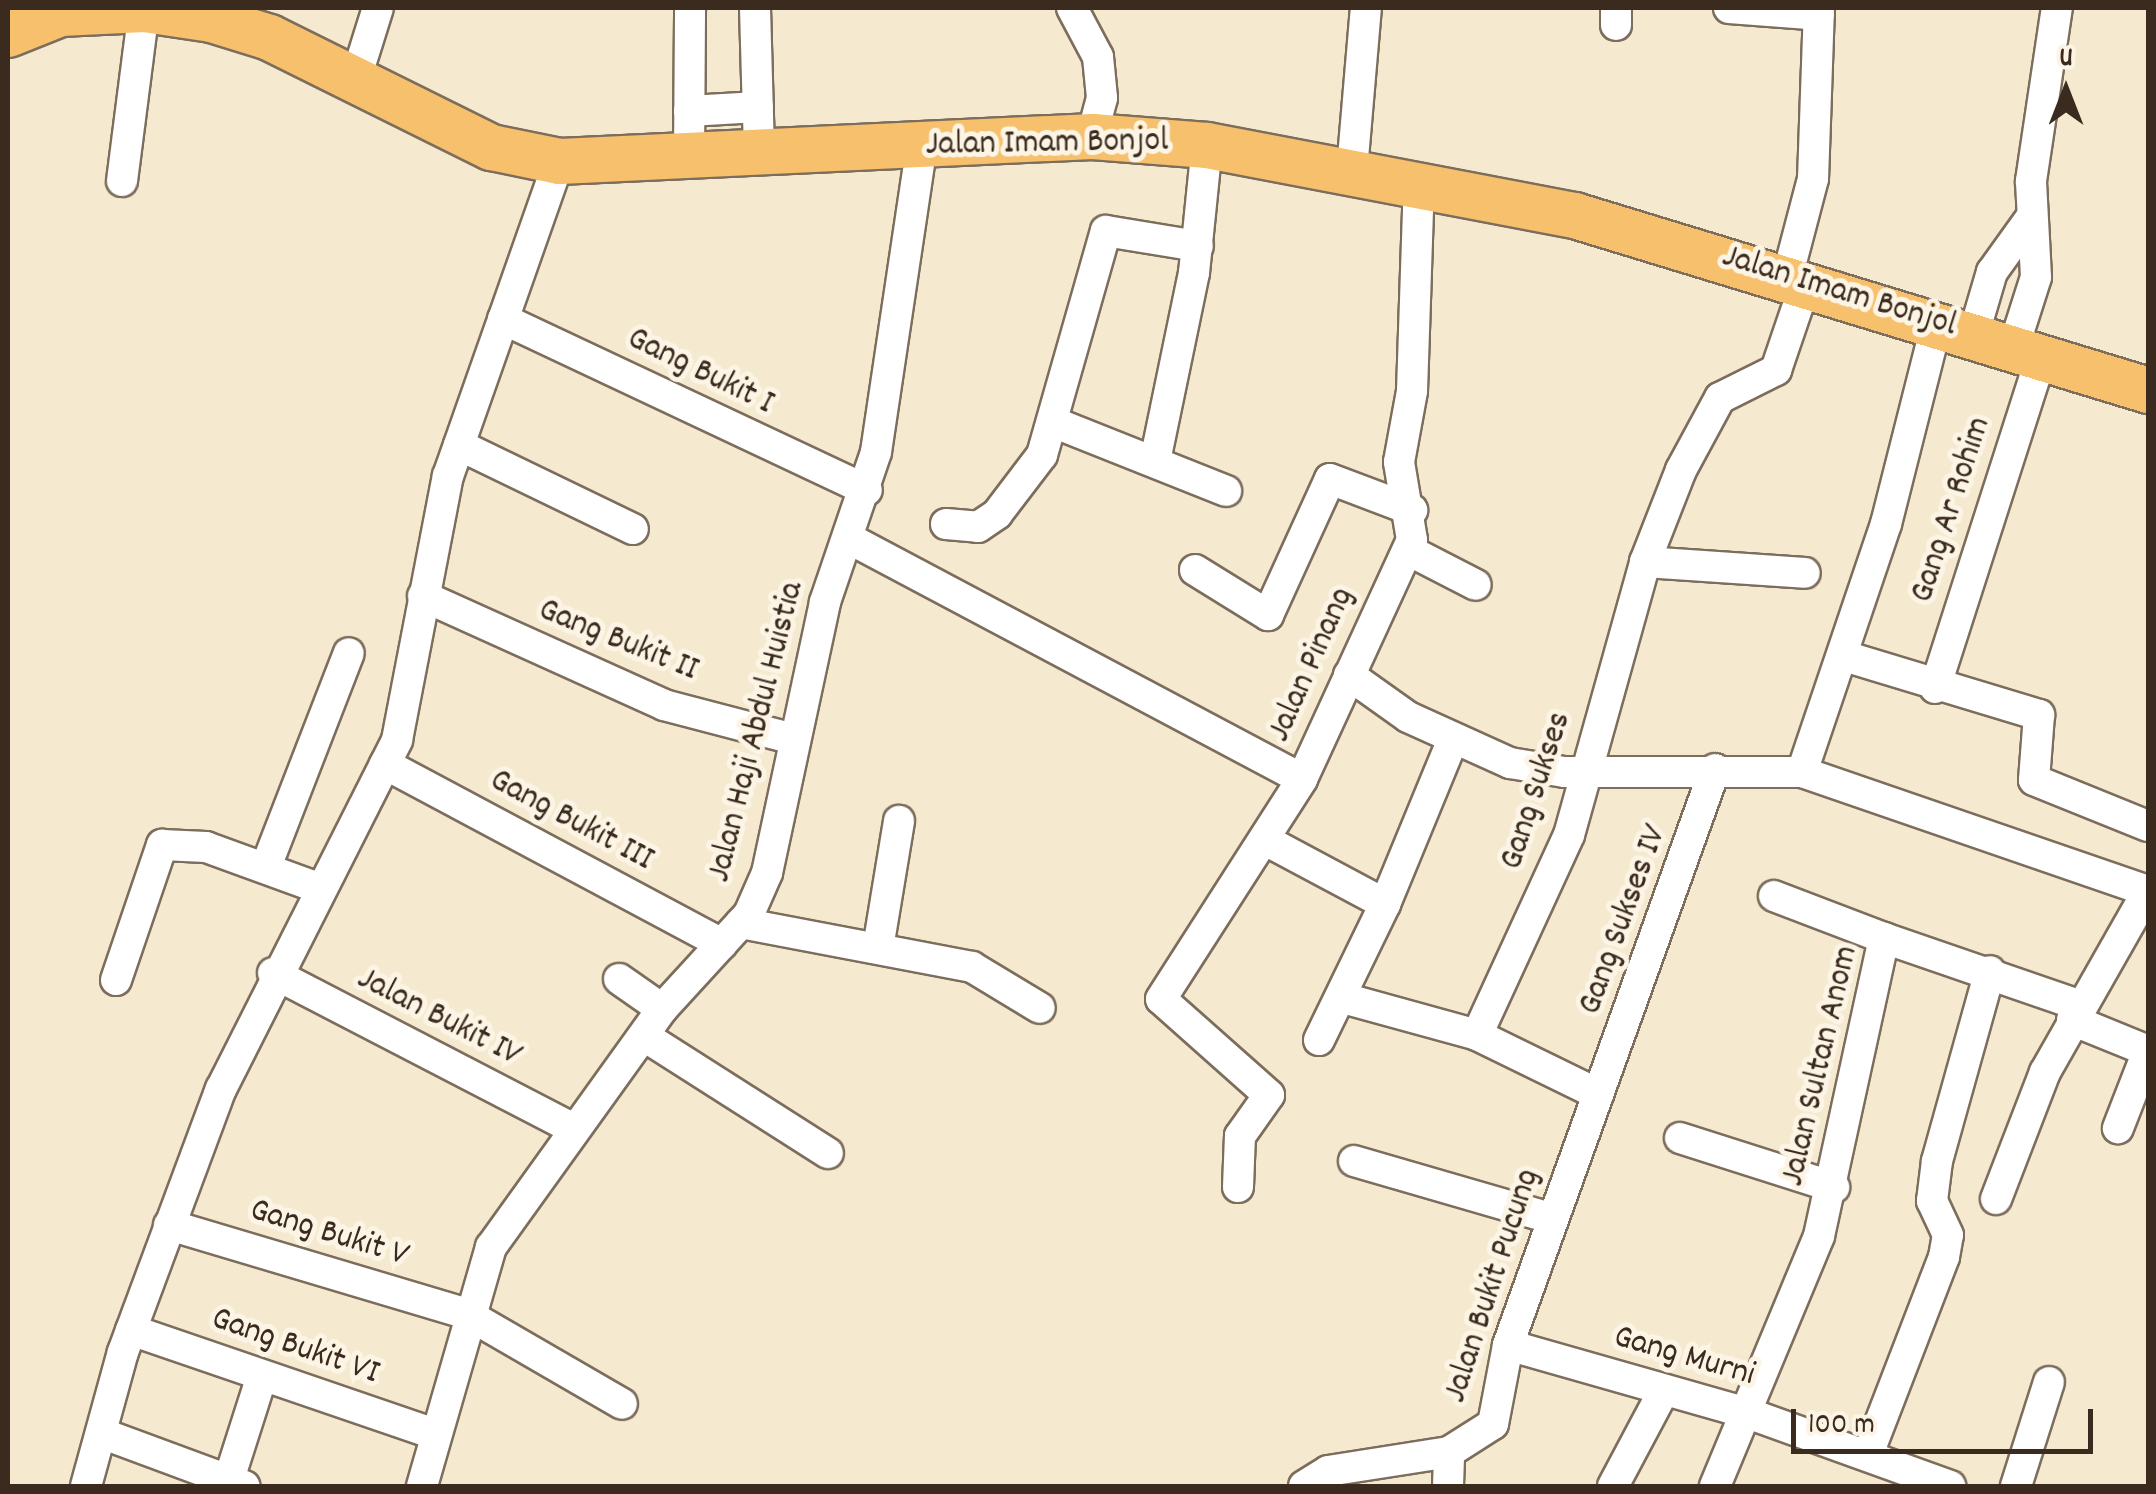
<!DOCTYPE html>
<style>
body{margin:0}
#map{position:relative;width:2156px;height:1494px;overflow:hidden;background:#f5e9d0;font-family:Dekko,sans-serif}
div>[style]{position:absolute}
.roads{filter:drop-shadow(2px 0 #7c6d5c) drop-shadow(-2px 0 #7c6d5c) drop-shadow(0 2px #7c6d5c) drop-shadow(0 -2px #7c6d5c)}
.minor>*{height:30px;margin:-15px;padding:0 15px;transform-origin:15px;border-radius:15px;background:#fff}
.highway>*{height:45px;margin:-22.5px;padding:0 22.5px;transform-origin:22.5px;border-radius:22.5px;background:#f7c06c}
span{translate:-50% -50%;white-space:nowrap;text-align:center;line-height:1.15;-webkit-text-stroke:10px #fcf5e5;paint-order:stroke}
.street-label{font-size:35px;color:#3b2a1e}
.frame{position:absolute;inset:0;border:10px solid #3b2a1e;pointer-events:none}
.north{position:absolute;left:2016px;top:40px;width:100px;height:100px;-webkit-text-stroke:8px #fcf5e5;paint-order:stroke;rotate:0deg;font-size:28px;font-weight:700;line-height:40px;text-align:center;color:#3b2a1e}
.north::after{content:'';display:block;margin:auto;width:35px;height:45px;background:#3b2a1e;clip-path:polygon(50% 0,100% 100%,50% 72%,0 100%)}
.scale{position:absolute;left:1791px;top:1409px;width:302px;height:45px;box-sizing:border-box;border:5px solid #3b2a1e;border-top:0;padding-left:12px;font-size:30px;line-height:35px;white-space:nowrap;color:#3b2a1e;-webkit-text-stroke:8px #fcf5e5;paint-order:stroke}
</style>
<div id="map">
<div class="roads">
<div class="minor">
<div style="left:755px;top:8px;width:146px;rotate:88.4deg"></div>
<div style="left:1072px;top:8px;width:55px;rotate:62deg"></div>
<div style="left:1098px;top:57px;width:41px;rotate:84.4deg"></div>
<div style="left:1102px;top:98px;width:39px;rotate:105deg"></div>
<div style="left:1729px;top:8px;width:90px;rotate:4.4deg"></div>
<div style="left:1616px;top:25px;width:17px;rotate:-90deg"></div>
<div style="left:356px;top:78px;width:73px;rotate:-72.6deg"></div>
<div style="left:689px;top:111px;width:69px;rotate:-3.3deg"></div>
<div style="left:689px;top:159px;width:151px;rotate:-89.6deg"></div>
<div style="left:1352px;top:170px;width:163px;rotate:-85.1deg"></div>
<div style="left:122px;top:181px;width:173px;rotate:-82.7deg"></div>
<div style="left:1788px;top:274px;width:98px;rotate:-75.3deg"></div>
<div style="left:1813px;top:179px;width:171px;rotate:-88deg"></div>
<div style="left:503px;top:319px;width:402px;rotate:25.2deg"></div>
<div style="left:1974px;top:333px;width:64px;rotate:-73.6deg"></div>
<div style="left:1992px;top:272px;width:65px;rotate:-54.4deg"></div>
<div style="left:2014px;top:346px;width:72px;rotate:-72.3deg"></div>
<div style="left:2036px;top:277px;width:96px;rotate:-93deg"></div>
<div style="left:2031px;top:181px;width:175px;rotate:-81.5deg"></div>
<div style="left:1058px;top:424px;width:181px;rotate:21.7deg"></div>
<div style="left:459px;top:445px;width:193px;rotate:25.8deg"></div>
<div style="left:1155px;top:461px;width:192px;rotate:-78.3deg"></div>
<div style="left:1194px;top:273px;width:129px;rotate:-84.2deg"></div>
<div style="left:946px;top:524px;width:32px;rotate:5deg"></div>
<div style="left:978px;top:527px;width:23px;rotate:-34deg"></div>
<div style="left:997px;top:514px;width:74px;rotate:-52.7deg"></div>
<div style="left:1042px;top:455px;width:233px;rotate:-74.1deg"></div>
<div style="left:1106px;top:231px;width:93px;rotate:9.3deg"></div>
<div style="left:848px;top:538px;width:514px;rotate:27.96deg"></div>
<div style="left:1408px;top:550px;width:76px;rotate:27.2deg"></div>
<div style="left:1645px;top:562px;width:160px;rotate:3.9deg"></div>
<div style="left:1195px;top:570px;width:86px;rotate:31.7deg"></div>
<div style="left:1268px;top:615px;width:149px;rotate:-65.5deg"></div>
<div style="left:1330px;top:479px;width:88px;rotate:20.7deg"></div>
<div style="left:423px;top:596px;width:265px;rotate:24.3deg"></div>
<div style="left:664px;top:705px;width:130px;rotate:14.7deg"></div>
<div style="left:1844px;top:656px;width:204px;rotate:16.8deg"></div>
<div style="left:2039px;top:715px;width:65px;rotate:94.4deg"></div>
<div style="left:2034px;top:780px;width:123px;rotate:22deg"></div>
<div style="left:1349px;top:675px;width:72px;rotate:35.4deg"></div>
<div style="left:1408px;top:717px;width:112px;rotate:24.3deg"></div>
<div style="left:1510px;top:763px;width:55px;rotate:9.5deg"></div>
<div style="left:1564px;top:772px;width:238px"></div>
<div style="left:1802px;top:772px;width:262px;rotate:-71.3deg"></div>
<div style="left:1886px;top:524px;width:208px;rotate:-75.8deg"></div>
<div style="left:1935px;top:688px;width:350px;rotate:-72.2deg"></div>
<div style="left:385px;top:764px;width:382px;rotate:28.1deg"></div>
<div style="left:1802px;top:772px;width:366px;rotate:19deg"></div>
<div style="left:1267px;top:841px;width:134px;rotate:28.1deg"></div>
<div style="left:1385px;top:904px;width:178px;rotate:-67.6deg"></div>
<div style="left:267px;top:864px;width:226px;rotate:-68.8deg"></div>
<div style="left:1774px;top:896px;width:118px;rotate:20.9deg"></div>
<div style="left:741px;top:923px;width:235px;rotate:10.8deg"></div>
<div style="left:972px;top:967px;width:79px;rotate:31.1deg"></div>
<div style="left:878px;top:948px;width:129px;rotate:-80.6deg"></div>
<div style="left:273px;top:973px;width:337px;rotate:27.4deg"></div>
<div style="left:619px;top:979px;width:52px;rotate:34.9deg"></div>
<div style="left:116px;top:980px;width:143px;rotate:-71.2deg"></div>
<div style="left:162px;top:845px;width:44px;rotate:2.6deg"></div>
<div style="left:206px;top:847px;width:117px;rotate:20deg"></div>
<div style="left:1343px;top:998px;width:139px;rotate:15.4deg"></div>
<div style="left:1477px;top:1035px;width:135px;rotate:26deg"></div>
<div style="left:2072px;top:1020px;width:82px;rotate:22.2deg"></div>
<div style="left:2148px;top:1051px;width:83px;rotate:111.3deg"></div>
<div style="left:1477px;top:1035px;width:220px;rotate:-65.3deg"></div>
<div style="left:1569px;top:835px;width:283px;rotate:-74.4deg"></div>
<div style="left:1645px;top:562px;width:99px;rotate:-68.6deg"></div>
<div style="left:1681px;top:470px;width:82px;rotate:-61.6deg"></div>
<div style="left:1720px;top:398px;width:63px;rotate:-26.6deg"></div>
<div style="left:1776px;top:370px;width:96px;rotate:-71.2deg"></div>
<div style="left:644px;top:1036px;width:218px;rotate:32.5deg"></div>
<div style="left:1319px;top:1040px;width:151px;rotate:-64.1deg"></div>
<div style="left:1680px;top:1138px;width:162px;rotate:17.7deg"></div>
<div style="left:1354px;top:1161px;width:207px;rotate:16.2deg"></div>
<div style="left:1238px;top:1187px;width:51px;rotate:-87.8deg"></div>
<div style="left:1240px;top:1136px;width:50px;rotate:-54.7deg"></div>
<div style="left:1269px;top:1095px;width:144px;rotate:-138.4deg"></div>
<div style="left:1161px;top:999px;width:261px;rotate:-57.3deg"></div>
<div style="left:1302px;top:779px;width:263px;rotate:-65.3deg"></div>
<div style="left:1412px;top:540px;width:79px;rotate:-99.5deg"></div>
<div style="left:1399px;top:462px;width:72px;rotate:-79.6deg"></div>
<div style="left:1412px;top:391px;width:207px;rotate:-88.1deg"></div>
<div style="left:1996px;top:1199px;width:136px;rotate:-68.9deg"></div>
<div style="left:2045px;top:1072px;width:208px;rotate:-60.4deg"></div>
<div style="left:169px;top:1225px;width:311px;rotate:16.6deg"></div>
<div style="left:467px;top:1314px;width:179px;rotate:30.1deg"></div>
<div style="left:131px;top:1330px;width:321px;rotate:18.9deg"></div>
<div style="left:1508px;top:1345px;width:252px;rotate:15.9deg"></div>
<div style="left:1750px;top:1414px;width:213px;rotate:19.8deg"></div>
<div style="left:101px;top:1433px;width:153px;rotate:20.3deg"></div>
<div style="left:1868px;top:1454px;width:211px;rotate:-68.9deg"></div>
<div style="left:1944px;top:1257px;width:22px;rotate:-80deg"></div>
<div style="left:1948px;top:1235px;width:38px;rotate:-115deg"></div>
<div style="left:1932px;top:1201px;width:40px;rotate:-82.9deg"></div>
<div style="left:1937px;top:1161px;width:197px;rotate:-74.4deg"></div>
<div style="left:230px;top:1476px;width:105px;rotate:-72.3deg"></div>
<div style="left:86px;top:1486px;width:139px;rotate:-74.6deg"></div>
<div style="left:123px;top:1352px;width:281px;rotate:-69.6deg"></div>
<div style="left:221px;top:1089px;width:391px;rotate:-63.2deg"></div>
<div style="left:397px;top:740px;width:269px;rotate:-79.1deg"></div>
<div style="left:448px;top:476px;width:334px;rotate:-70.6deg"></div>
<div style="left:422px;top:1486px;width:249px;rotate:-73.9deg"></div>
<div style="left:491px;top:1247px;width:293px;rotate:-54.3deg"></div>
<div style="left:662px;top:1009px;width:129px;rotate:-47.5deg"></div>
<div style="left:749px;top:914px;width:45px;rotate:-66.3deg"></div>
<div style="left:767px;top:873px;width:277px;rotate:-77.9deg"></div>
<div style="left:825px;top:602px;width:158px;rotate:-71.2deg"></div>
<div style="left:876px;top:452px;width:310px;rotate:-81.5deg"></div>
<div style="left:1304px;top:1486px;width:28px;rotate:-32deg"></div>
<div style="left:1328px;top:1471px;width:122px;rotate:-8.9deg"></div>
<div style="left:1449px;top:1452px;width:52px;rotate:-32.5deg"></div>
<div style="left:1493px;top:1424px;width:80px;rotate:-79.2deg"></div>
<div style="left:1508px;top:1345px;width:612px;rotate:-70.23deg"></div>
<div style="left:1448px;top:1486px;width:34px;rotate:-88deg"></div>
<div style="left:1613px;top:1486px;width:109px;rotate:-62deg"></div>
<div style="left:1715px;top:1486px;width:271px;rotate:-67.4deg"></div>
<div style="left:1819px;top:1236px;width:305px;rotate:-77.7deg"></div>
<div style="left:1884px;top:938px;width:208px;rotate:19deg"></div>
<div style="left:2016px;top:1486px;width:109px;rotate:-72.4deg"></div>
</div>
<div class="highway">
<div style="left:8px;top:34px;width:56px;rotate:-22deg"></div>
<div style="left:60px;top:13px;width:84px;rotate:-2.7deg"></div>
<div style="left:144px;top:9px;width:68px;rotate:8.5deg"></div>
<div style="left:211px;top:19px;width:61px;rotate:17.2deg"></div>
<div style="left:269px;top:37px;width:248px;rotate:26.4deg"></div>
<div style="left:491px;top:147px;width:69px;rotate:11.6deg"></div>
<div style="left:559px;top:161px;width:534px;rotate:-2.69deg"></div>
<div style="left:1092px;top:136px;width:115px;rotate:4.5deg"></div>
<div style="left:1207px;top:145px;width:374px;rotate:10.8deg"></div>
<div style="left:1574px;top:215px;width:600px;rotate:16.96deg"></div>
</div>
</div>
<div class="street-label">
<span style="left:1047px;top:144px;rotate:-1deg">Jalan Imam Bonjol</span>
<span style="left:1839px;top:292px;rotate:17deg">Jalan Imam Bonjol</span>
<span style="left:700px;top:372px;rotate:26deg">Gang Bukit I</span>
<span style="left:1952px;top:510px;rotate:-72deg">Gang Ar Rohim</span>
<span style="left:618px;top:641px;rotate:22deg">Gang Bukit II</span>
<span style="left:1312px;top:665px;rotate:-66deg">Jalan Pinang</span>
<span style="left:757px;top:732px;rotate:-76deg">Jalan Haji Abdul Huistia</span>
<span style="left:1537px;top:791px;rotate:-72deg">Gang Sukses</span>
<span style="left:571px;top:821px;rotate:28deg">Gang Bukit III</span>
<span style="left:1624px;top:920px;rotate:-70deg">Gang Sukses IV</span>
<span style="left:439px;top:1018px;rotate:27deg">Jalan Bukit IV</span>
<span style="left:1821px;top:1066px;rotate:-77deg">Jalan Sultan Anom</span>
<span style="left:329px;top:1234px;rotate:17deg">Gang Bukit V</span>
<span style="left:1493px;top:1286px;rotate:-72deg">Jalan Bukit Pucung</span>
<span style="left:295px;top:1347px;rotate:19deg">Gang Bukit VI</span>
<span style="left:1684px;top:1357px;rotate:16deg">Gang Murni</span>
</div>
<div class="frame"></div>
<div class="north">U</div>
<div class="scale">100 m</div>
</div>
